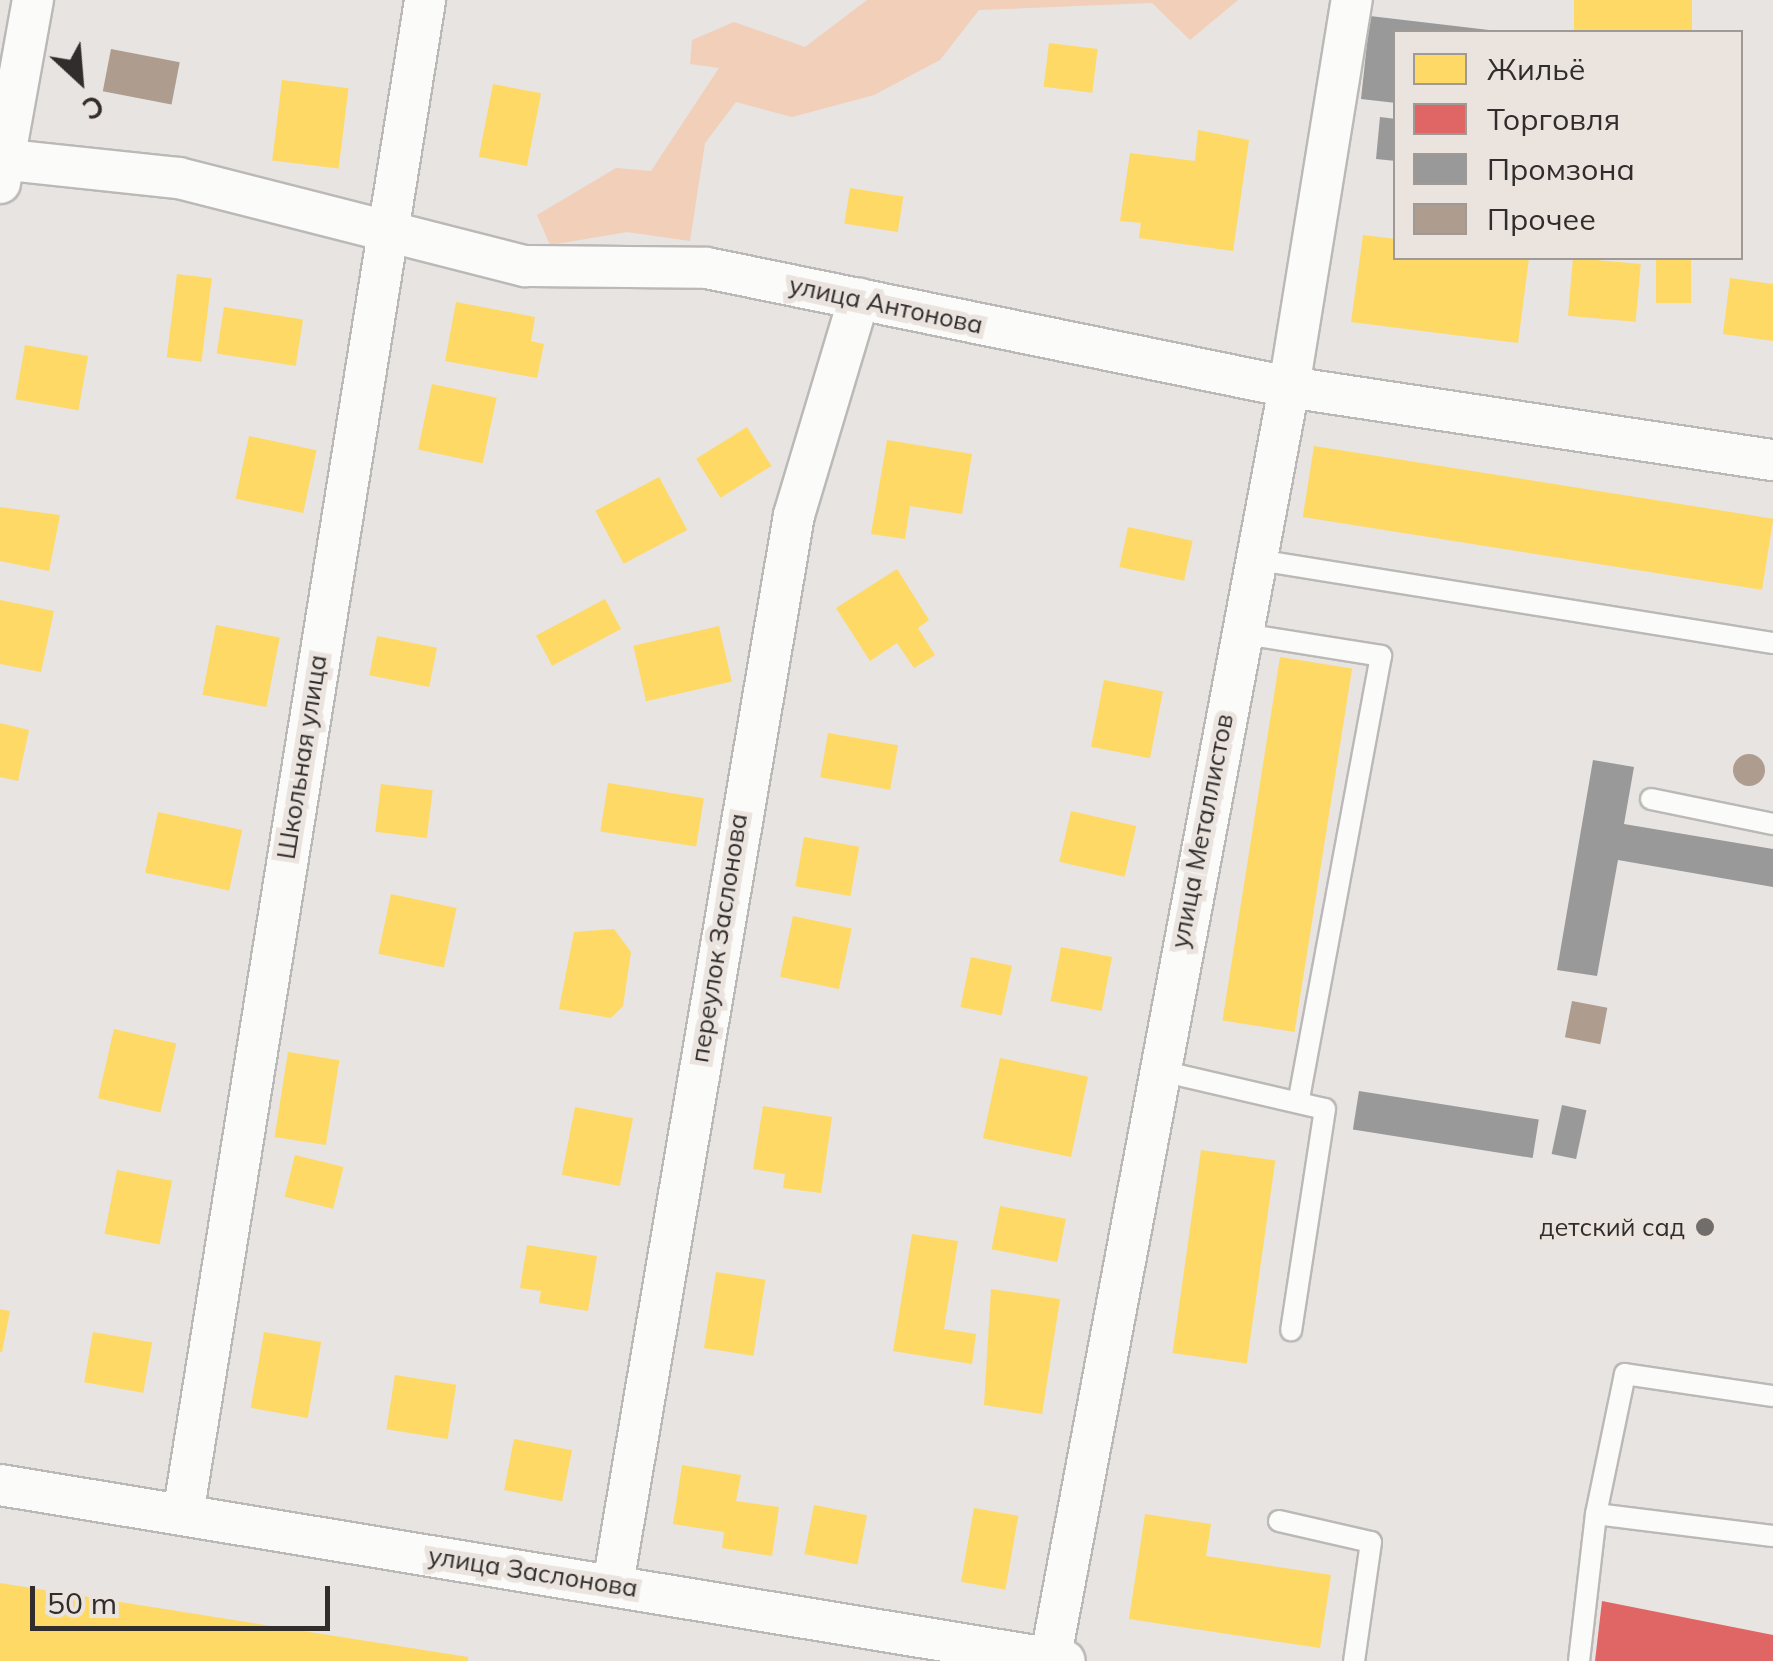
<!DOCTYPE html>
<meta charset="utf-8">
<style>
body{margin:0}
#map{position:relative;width:1773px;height:1661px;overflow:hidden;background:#e7e4e1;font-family:Mulish,sans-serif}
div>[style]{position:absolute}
.green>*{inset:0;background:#f1cfb9}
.homes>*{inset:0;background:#ffd966;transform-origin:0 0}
.shops>*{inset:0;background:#e06666}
.industry>*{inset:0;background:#999;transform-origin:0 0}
.building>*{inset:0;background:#ae9c8f;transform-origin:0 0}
.round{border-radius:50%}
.roads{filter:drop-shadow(2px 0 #bbb9b7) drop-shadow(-2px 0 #bbb9b7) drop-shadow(0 2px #bbb9b7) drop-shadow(0 -2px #bbb9b7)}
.lane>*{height:20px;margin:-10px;padding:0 10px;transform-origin:10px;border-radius:10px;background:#fbfbfa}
.street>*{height:40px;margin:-20px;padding:0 20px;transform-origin:20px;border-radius:20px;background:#fbfbfa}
.dots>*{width:28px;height:28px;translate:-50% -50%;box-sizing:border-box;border:5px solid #eae3de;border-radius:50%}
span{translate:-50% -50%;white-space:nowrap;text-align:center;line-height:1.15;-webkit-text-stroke:10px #eae3de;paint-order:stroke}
.street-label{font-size:25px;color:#302d2c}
.poi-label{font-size:25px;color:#302d2c}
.right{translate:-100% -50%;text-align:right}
.legend{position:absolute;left:1393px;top:30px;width:350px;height:230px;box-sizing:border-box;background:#eae3de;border:2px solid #a09a97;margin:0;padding:12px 18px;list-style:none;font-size:30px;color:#302d2c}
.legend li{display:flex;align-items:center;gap:20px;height:50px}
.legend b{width:50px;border:2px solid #a09a97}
.north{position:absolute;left:30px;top:30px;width:100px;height:100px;-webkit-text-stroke:8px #eae3de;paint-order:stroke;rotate:154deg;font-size:28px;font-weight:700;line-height:40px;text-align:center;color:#302d2c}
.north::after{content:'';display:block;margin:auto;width:35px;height:45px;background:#302d2c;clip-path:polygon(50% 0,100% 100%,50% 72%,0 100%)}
.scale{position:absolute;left:30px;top:1586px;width:300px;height:45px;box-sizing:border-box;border:5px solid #302d2c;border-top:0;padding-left:12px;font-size:30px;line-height:35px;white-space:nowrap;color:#302d2c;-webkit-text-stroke:8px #eae3de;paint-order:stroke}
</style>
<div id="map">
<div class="green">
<div style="clip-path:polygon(867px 0,1238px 0,1190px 40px,1152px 3px,979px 10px,940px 60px,874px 95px,792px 117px,736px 102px,705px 143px,690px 241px,627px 232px,550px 245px,537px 215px,616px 168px,651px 171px,719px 68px,690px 64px,692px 40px,734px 22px,805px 47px)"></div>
</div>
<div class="homes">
<div style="left:1574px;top:0;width:118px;height:33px"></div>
<div style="left:1049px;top:43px;width:49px;height:44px;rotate:7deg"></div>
<div style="left:282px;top:80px;width:67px;height:81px;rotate:7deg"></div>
<div style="left:493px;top:84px;width:49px;height:74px;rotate:11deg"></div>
<div style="clip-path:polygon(1198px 130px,1249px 140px,1233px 251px,1139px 238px,1141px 223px,1120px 221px,1130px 153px,1195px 161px)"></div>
<div style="left:850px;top:188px;width:54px;height:36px;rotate:9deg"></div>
<div style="clip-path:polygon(1363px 235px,1396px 239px,1396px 258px,1529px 258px,1518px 343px,1351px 322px)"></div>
<div style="left:1573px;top:258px;width:68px;height:58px;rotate:5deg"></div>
<div style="left:1656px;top:258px;width:35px;height:45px"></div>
<div style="left:177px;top:274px;width:35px;height:84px;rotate:7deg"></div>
<div style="clip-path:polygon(1730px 278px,1773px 284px,1773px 341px,1723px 334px)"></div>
<div style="clip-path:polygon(456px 302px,535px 317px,531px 341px,544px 344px,537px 378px,445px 361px)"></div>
<div style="left:224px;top:307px;width:80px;height:47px;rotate:9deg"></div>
<div style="left:25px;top:345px;width:64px;height:55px;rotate:10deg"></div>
<div style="left:432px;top:384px;width:66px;height:67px;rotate:12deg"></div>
<div style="left:747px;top:427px;width:46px;height:60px;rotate:58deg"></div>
<div style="left:249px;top:436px;width:69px;height:64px;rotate:12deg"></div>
<div style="clip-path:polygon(887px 440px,972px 454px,962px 514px,910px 506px,905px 539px,871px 534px)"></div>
<div style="left:1314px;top:446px;width:465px;height:72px;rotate:9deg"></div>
<div style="left:659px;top:477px;width:60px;height:72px;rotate:62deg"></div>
<div style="clip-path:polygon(0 507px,60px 515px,49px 571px,0 561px)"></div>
<div style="left:1128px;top:527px;width:66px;height:41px;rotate:12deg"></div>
<div style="clip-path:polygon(897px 569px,929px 620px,918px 628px,935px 655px,914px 668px,897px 643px,870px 661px,836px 608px)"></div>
<div style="left:605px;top:599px;width:34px;height:78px;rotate:62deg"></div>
<div style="clip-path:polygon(0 600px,54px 611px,41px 672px,0 664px)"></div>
<div style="left:216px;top:625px;width:65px;height:71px;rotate:11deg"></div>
<div style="left:719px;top:626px;width:57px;height:88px;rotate:77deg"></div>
<div style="left:377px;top:636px;width:61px;height:40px;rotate:11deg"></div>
<div style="left:1280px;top:657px;width:73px;height:368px;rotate:9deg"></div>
<div style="left:1104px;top:680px;width:60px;height:68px;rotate:11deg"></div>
<div style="clip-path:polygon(0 723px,29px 730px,18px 781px,0 777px)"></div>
<div style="left:828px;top:733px;width:71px;height:45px;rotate:10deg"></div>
<div style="left:608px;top:783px;width:97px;height:49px;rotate:9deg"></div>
<div style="left:381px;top:784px;width:52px;height:48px;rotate:7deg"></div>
<div style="left:1071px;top:811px;width:67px;height:52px;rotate:13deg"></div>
<div style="left:158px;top:812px;width:86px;height:62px;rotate:12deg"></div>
<div style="left:804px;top:837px;width:56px;height:50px;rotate:10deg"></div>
<div style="left:391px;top:894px;width:67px;height:61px;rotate:12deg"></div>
<div style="left:793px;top:916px;width:60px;height:62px;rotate:12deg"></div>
<div style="clip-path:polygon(614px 929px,631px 952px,623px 1006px,611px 1018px,559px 1009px,574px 932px)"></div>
<div style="left:1061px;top:947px;width:52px;height:55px;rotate:11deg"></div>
<div style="left:971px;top:957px;width:42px;height:51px;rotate:12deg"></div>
<div style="left:114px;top:1029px;width:64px;height:71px;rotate:13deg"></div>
<div style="left:288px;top:1052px;width:52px;height:86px;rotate:9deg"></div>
<div style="left:1000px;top:1058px;width:90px;height:82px;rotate:12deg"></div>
<div style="clip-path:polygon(763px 1106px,832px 1117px,821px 1193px,783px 1188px,785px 1174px,753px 1169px)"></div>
<div style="left:575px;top:1107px;width:59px;height:69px;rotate:11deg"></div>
<div style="left:1201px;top:1150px;width:75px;height:205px;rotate:8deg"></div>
<div style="left:295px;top:1155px;width:50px;height:43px;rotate:14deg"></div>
<div style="left:117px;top:1170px;width:56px;height:65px;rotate:11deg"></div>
<div style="left:1000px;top:1206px;width:67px;height:44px;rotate:11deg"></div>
<div style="clip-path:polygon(912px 1234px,958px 1241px,944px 1329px,976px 1334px,972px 1364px,893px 1351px)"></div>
<div style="clip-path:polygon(527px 1245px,597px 1256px,588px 1311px,539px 1303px,541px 1291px,520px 1288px)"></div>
<div style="left:716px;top:1272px;width:50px;height:77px;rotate:9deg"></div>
<div style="clip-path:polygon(991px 1289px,1060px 1299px,1042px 1414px,984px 1405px)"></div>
<div style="clip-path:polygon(0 1309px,10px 1311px,2px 1352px,0 1352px)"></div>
<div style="left:93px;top:1332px;width:60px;height:51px;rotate:10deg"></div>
<div style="left:264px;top:1332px;width:58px;height:77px;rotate:10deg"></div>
<div style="left:395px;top:1375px;width:62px;height:55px;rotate:9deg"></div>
<div style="left:514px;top:1439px;width:59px;height:52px;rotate:11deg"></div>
<div style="clip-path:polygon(682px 1465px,741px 1475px,736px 1501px,779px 1507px,772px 1556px,722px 1548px,724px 1532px,673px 1524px)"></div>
<div style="left:814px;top:1505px;width:54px;height:50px;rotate:11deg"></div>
<div style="left:974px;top:1508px;width:45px;height:75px;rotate:10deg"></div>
<div style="clip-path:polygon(1145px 1514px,1211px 1524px,1206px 1556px,1331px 1575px,1320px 1648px,1129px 1619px)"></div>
<div style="clip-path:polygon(0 1583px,468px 1657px,468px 1661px,0 1661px)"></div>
</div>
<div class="shops">
<div style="clip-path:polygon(1602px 1601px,1773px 1635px,1773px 1661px,1595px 1661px)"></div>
</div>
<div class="industry">
<div style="clip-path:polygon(1370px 16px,1489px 30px,1489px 32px,1396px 32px,1396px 103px,1361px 99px)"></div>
<div style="clip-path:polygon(1380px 117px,1396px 119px,1396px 161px,1376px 159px)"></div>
<div style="clip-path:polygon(1593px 760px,1634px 767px,1624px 824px,1773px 849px,1773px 887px,1618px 860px,1597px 976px,1557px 970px)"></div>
<div style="left:1359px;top:1091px;width:182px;height:39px;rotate:9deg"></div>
<div style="left:1562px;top:1105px;width:25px;height:50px;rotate:12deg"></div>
</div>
<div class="building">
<div style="left:111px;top:49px;width:70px;height:43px;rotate:11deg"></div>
<div class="round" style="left:1733px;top:754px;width:32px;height:32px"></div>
<div style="left:1572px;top:1001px;width:36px;height:37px;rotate:11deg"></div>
</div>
<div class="roads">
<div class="lane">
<div style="left:1252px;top:559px;width:528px;rotate:9.16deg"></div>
<div style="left:1238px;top:633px;width:145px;rotate:9.1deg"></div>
<div style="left:1381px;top:656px;width:452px;rotate:100.5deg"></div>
<div style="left:1651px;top:799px;width:125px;rotate:11.6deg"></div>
<div style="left:1157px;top:1070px;width:172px;rotate:13.1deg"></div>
<div style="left:1325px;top:1109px;width:224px;rotate:98.7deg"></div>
<div style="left:1596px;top:1514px;width:143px;rotate:-78.3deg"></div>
<div style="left:1625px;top:1374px;width:150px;rotate:8.5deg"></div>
<div style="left:1279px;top:1521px;width:94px;rotate:12.9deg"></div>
<div style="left:1371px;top:1542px;width:120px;rotate:98.1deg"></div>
<div style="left:1579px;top:1661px;width:148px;rotate:-83.4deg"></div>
<div style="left:1596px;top:1514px;width:178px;rotate:7.1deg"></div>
</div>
<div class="street">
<div style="left:0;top:159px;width:180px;rotate:6.1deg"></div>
<div style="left:179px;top:178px;width:357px;rotate:14.3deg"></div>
<div style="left:525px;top:266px;width:182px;rotate:0.6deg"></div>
<div style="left:707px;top:268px;width:594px;rotate:11.56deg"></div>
<div style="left:1289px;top:387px;width:489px;rotate:8.6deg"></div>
<div style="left:0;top:183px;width:186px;rotate:-79.8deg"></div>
<div style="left:0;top:1485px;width:1079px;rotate:9.38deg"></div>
<div style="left:183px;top:1515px;width:1534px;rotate:-80.92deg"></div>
<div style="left:613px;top:1584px;width:1084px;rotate:-80.39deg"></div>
<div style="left:794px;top:515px;width:226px;rotate:-73.3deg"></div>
<div style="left:1050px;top:1661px;width:1296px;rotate:-79.37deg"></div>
<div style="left:1289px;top:387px;width:392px;rotate:-80.8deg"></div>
</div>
</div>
<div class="dots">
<div style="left:1705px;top:1227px;background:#706d6b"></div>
</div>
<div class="street-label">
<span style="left:886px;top:305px;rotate:12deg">улица Антонова</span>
<span style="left:302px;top:757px;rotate:-81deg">Школьная улица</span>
<span style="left:1202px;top:831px;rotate:-79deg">улица Металлистов</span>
<span style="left:719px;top:938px;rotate:-81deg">переулок Заслонова</span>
<span style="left:533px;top:1572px;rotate:9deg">улица Заслонова</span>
</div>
<div class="poi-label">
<span class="right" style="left:1685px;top:1227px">детский сад</span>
</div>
<ul class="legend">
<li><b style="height:28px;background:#ffd966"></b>Жильё</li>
<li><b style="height:28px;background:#e06666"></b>Торговля</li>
<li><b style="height:28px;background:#999"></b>Промзона</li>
<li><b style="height:28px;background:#ae9c8f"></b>Прочее</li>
</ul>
<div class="north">С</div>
<div class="scale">50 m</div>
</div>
